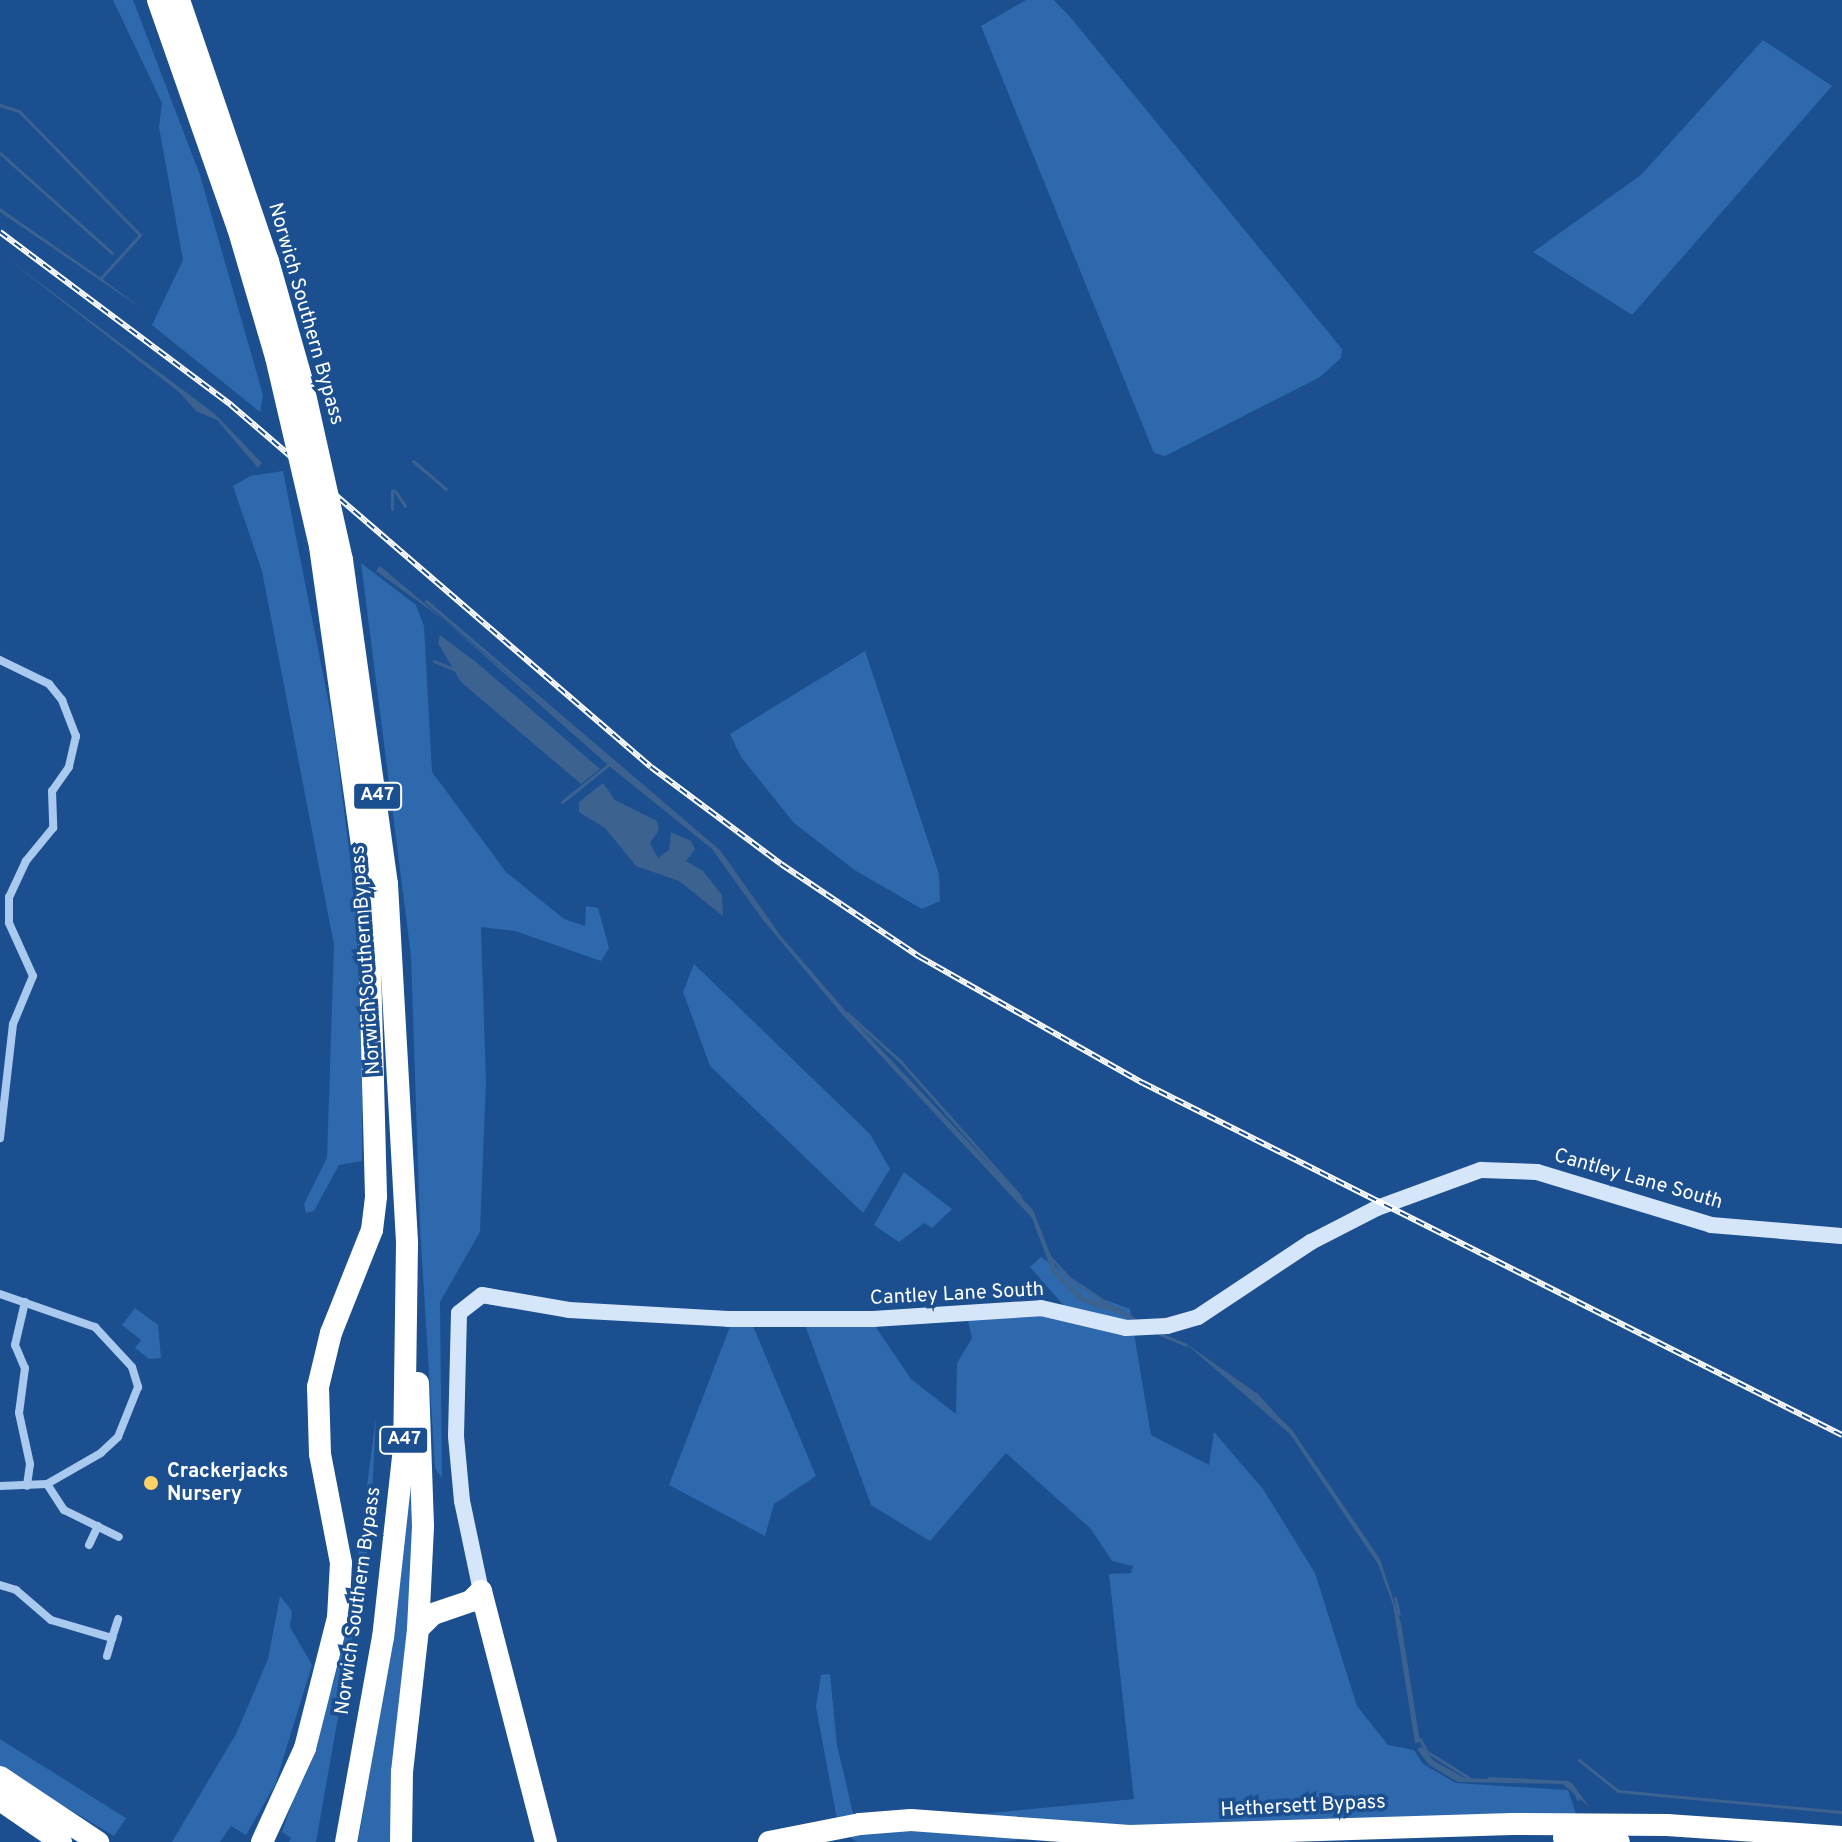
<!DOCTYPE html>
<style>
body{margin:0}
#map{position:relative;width:1842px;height:1842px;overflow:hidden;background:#1b4f8f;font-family:Overpass,sans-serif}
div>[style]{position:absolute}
.green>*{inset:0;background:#2e69ad}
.water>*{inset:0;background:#3c6290}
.stream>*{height:3px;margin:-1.5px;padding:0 1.5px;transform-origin:1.5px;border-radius:1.5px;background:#3c6290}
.street>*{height:8px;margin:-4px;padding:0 4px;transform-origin:4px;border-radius:4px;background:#a9c9ee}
.secondary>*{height:16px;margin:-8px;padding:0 8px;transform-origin:8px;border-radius:8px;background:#d6e6fa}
.highway>*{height:22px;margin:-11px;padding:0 11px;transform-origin:11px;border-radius:11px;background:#fff}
.rail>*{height:6px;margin-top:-3px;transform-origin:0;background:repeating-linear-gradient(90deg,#1b4f8f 0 9px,#fff 0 18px);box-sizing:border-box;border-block:2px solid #fff}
.highway-bridge>*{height:22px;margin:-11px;padding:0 11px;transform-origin:11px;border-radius:11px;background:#fff}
.dots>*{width:22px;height:22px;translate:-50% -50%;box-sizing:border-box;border:4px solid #1b4f8f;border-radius:50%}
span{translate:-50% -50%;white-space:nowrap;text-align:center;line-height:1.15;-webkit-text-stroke:7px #1b4f8f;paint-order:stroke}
.shield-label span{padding:2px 6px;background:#1b4f8f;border:2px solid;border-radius:6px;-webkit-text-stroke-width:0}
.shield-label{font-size:18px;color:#fff;font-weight:700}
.street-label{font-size:20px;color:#fff}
.poi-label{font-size:20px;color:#fff;font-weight:700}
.left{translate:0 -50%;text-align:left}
</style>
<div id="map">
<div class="green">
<div style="clip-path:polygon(113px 0,133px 0,200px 175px,263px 395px,260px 412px,152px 325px,183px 260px,159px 127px,162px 103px)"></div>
<div style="clip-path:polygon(1026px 0,1054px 0,1071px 18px,1342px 349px,1341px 358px,1320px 377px,1165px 456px,1154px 453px,981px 26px)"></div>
<div style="clip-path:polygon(1763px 40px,1832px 86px,1632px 315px,1533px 252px,1641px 175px)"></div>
<div style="clip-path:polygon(283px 471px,334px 730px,355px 898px,362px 1054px,362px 1161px,339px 1165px,314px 1211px,306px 1213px,304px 1204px,327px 1158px,334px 945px,262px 571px,233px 486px,250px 476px)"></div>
<div style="clip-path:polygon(361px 563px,416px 605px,424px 626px,432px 772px,506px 872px,564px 919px,585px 926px,586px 906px,598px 908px,609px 948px,601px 961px,515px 931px,481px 927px,486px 1082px,480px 1232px,440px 1302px,442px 1478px,435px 1468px,420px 1227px,411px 956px)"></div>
<div style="clip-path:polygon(865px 651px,939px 874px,940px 901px,922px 909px,856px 871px,794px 823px,741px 757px,730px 734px)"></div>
<div style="clip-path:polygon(694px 964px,870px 1134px,890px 1169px,863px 1213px,710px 1066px,683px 992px)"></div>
<div style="clip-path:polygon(904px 1172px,952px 1209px,932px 1228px,924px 1223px,899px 1242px,874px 1225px)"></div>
<div style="clip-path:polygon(1041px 1257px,1103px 1299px,1130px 1309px,1151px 1435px,1209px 1465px,1214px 1432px,1263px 1489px,1315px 1573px,1357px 1706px,1388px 1745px,1414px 1750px,1423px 1764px,1456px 1783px,1568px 1790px,1576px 1814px,1184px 1825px,998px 1842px,857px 1842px,839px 1830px,816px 1707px,821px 1675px,830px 1674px,837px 1745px,856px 1826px,1134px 1799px,1109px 1574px,1131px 1573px,1133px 1566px,1112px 1561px,1091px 1529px,1006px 1453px,930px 1541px,871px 1505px,805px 1325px,873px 1323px,911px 1379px,956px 1414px,957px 1363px,972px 1338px,967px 1316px,1066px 1308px,1030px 1267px)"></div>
<div style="clip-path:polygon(135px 1308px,158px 1325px,161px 1358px,149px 1359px,135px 1348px,141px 1340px,122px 1325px)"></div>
<div style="clip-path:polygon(731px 1324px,753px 1326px,816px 1476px,774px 1504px,765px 1536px,669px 1485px)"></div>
<div style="clip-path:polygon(376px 1417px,370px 1536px,316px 1842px,289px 1842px,291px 1838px,282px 1832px,334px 1682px,355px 1579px)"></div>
<div style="clip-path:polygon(410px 1434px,418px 1528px,394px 1842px,358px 1842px,393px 1638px)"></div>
<div style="clip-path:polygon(280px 1596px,292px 1611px,290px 1627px,312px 1665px,275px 1785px,246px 1835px,231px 1826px,220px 1842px,172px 1842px,236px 1734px,268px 1659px)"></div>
<div style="clip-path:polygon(0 1739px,126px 1818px,114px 1836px,0 1768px)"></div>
</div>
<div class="water">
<div style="clip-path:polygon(0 208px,101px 278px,142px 309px,0 212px)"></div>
<div style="clip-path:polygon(0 253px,215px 414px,262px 463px,258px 468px,217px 420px,196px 411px,179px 392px)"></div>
<div style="clip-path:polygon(380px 566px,717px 849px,766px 919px,856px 1023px,1033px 1210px,1057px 1271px,1084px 1297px,1119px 1307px,1138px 1320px,1080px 1301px,1052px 1272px,1032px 1218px,841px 1013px,763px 920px,712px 849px,608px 765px,444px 620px,376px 571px)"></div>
<div style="clip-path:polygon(440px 635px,476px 662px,600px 769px,581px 784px,461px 682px,438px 643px)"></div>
<div style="clip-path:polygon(603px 783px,615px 800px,657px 821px,659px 830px,650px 843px,658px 858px,669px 850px,671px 832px,691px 841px,695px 849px,686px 861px,703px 871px,722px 895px,723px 916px,679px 881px,636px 866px,605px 828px,579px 812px,579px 802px)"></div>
<div style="clip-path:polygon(1184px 1342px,1252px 1390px,1292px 1430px,1380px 1559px,1401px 1623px,1420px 1742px,1415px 1743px,1393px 1605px,1378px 1564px,1290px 1434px)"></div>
<div style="clip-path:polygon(1422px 1747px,1434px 1761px,1465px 1778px,1572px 1783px,1590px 1808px,1563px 1784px,1458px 1782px,1429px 1765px,1417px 1749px)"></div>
</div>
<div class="stream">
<div style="left:0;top:105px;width:20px;rotate:18deg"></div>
<div style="left:19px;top:111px;width:173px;rotate:45.7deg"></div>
<div style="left:140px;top:235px;width:58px;rotate:132.2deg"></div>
<div style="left:0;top:153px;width:150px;rotate:41.8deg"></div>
<div style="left:413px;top:461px;width:43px;rotate:40.3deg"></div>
<div style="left:395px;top:491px;width:18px;rotate:56deg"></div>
<div style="left:392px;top:509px;width:19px;rotate:-90deg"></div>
<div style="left:426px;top:601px;width:384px;rotate:40.5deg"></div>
<div style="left:718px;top:850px;width:100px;rotate:54.7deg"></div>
<div style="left:434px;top:661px;width:30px;rotate:23deg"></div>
<div style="left:562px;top:802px;width:59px;rotate:-38.8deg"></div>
<div style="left:847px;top:1013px;width:72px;rotate:42.2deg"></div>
<div style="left:900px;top:1061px;width:181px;rotate:48.4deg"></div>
<div style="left:1048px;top:1255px;width:35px;rotate:47deg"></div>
<div style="left:1072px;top:1281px;width:72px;rotate:32.6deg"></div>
<div style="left:1160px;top:1334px;width:28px;rotate:23deg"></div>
<div style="left:1255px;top:1393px;width:31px;rotate:48deg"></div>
<div style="left:1395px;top:1598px;width:16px;rotate:76deg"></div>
<div style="left:1420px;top:1739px;width:13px;rotate:63deg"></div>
<div style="left:1426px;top:1751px;width:51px;rotate:32.1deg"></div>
<div style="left:1579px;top:1760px;width:50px;rotate:38.5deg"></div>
<div style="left:1618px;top:1791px;width:225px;rotate:5.4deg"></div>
<div style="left:1489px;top:1778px;width:79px;rotate:2.9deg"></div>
<div style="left:1573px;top:1788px;width:12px;rotate:66deg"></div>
</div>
<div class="street">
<div style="left:0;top:660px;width:55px;rotate:26.1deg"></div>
<div style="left:49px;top:684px;width:21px;rotate:51deg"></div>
<div style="left:62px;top:700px;width:39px;rotate:69deg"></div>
<div style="left:76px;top:736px;width:32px;rotate:103deg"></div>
<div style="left:69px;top:767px;width:29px;rotate:125deg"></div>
<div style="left:52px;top:791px;width:37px;rotate:88deg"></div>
<div style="left:53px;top:828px;width:43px;rotate:129.3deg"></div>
<div style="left:26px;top:861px;width:40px;rotate:115deg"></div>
<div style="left:9px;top:897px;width:26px;rotate:90deg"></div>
<div style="left:9px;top:923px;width:58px;rotate:65.6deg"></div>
<div style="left:33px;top:976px;width:52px;rotate:112.6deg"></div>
<div style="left:13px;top:1024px;width:115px;rotate:96.5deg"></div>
<div style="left:0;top:1294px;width:101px;rotate:19.2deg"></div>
<div style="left:95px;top:1327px;width:54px;rotate:47.2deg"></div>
<div style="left:132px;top:1367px;width:21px;rotate:73deg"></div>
<div style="left:138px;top:1387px;width:54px;rotate:111.8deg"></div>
<div style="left:118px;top:1437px;width:23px;rotate:137deg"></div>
<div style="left:101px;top:1453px;width:62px;rotate:150.1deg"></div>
<div style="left:47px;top:1484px;width:47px;rotate:177.6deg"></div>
<div style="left:25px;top:1302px;width:44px;rotate:103.1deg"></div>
<div style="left:15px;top:1345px;width:25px;rotate:67deg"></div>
<div style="left:25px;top:1368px;width:45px;rotate:97.6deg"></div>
<div style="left:19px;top:1413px;width:52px;rotate:77.8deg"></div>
<div style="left:30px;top:1464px;width:22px;rotate:98deg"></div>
<div style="left:47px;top:1484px;width:31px;rotate:57deg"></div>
<div style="left:64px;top:1510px;width:61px;rotate:26.1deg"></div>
<div style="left:89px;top:1545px;width:21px;rotate:-65deg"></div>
<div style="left:0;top:1585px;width:17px;rotate:17deg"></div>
<div style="left:16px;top:1590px;width:46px;rotate:40.6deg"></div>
<div style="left:51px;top:1620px;width:64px;rotate:16.4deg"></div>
<div style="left:112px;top:1638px;width:20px;rotate:-72deg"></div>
<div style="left:107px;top:1656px;width:19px;rotate:-74deg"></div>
</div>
<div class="secondary">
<div style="left:481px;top:1591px;width:92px;rotate:-101.9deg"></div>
<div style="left:462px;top:1501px;width:65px;rotate:-95.3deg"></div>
<div style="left:456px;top:1436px;width:123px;rotate:-88.6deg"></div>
<div style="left:459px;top:1313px;width:29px;rotate:-38deg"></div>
<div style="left:482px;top:1295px;width:88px;rotate:9.8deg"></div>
<div style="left:569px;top:1310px;width:159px;rotate:3.2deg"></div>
<div style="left:728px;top:1319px;width:145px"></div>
<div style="left:873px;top:1319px;width:168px;rotate:-3.7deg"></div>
<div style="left:1041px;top:1308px;width:87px;rotate:13.2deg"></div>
<div style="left:1126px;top:1328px;width:41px;rotate:-2.8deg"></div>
<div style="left:1167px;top:1326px;width:32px;rotate:-16deg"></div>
<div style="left:1198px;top:1317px;width:136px;rotate:-33.6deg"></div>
<div style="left:1311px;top:1242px;width:74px;rotate:-27.3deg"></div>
<div style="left:1377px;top:1208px;width:111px;rotate:-20.1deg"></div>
<div style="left:1481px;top:1170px;width:56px;rotate:2deg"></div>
<div style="left:1537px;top:1172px;width:182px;rotate:16.9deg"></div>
<div style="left:1711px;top:1225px;width:131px;rotate:4.8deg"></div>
</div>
<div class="highway">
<div style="left:158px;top:0;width:242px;rotate:70.7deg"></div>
<div style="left:238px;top:228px;width:134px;rotate:73.6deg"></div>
<div style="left:179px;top:0;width:276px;rotate:71.2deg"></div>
<div style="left:268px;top:261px;width:125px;rotate:74.2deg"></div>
<div style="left:342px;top:560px;width:327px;rotate:82.1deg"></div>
<div style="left:387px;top:884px;width:360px;rotate:86.8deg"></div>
<div style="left:407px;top:1243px;width:205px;rotate:90.8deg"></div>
<div style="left:404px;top:1448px;width:190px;rotate:96.3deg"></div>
<div style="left:383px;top:1637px;width:208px;rotate:100.2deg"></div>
<div style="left:418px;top:1629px;width:21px;rotate:-45deg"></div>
<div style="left:433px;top:1614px;width:40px;rotate:-18.9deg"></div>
<div style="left:471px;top:1601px;width:14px;rotate:-45deg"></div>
<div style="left:481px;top:1591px;width:259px;rotate:75.5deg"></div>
<div style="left:0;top:1777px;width:118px;rotate:33.6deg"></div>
<div style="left:0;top:1800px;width:74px;rotate:34.5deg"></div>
<div style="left:1564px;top:1838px;width:55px;rotate:4.2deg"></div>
<div style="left:262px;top:1842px;width:103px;rotate:-65.4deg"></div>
<div style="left:305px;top:1748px;width:134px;rotate:-75.8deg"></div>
<div style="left:338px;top:1618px;width:55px;rotate:-86.9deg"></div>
<div style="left:341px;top:1563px;width:111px;rotate:-100.9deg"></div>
<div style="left:320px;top:1454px;width:67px;rotate:-91.7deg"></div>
<div style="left:318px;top:1387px;width:56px;rotate:-76.5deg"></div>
<div style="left:331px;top:1333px;width:111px;rotate:-68.3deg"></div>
<div style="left:372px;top:1230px;width:34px;rotate:-83deg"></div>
<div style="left:376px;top:1196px;width:308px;rotate:-91.5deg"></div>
<div style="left:368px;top:888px;width:345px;rotate:-98deg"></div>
<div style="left:401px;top:1842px;width:70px;rotate:-89.2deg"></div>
<div style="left:402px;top:1772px;width:144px;rotate:-83.6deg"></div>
<div style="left:418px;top:1629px;width:103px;rotate:-87.2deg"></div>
<div style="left:423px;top:1526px;width:143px;rotate:-92deg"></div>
<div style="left:769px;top:1842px;width:93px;rotate:-11.2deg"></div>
<div style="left:860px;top:1824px;width:51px;rotate:-4.5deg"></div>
<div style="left:911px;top:1820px;width:219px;rotate:4.2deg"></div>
<div style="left:1129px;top:1836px;width:383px;rotate:-1.8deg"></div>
<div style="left:1512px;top:1824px;width:155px;rotate:0.4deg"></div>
<div style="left:1667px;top:1825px;width:175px;rotate:3.9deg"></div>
</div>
<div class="rail">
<div style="left:0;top:232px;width:289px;rotate:36.8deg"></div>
<div style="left:231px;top:405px;width:554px;rotate:40.76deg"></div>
<div style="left:651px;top:767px;width:162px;rotate:36.7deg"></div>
<div style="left:781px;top:864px;width:167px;rotate:33.8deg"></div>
<div style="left:920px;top:957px;width:256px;rotate:29.5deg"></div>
<div style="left:1143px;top:1083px;width:783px;rotate:26.73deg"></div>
</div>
<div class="highway-bridge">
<div style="left:276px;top:357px;width:194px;rotate:76.9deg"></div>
<div style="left:302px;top:381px;width:183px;rotate:77.4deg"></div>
</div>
<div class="dots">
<div style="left:151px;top:1483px;background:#ffd166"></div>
</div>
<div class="shield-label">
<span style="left:377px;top:796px">A47</span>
<span style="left:404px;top:1440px">A47</span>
</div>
<div class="street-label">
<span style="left:305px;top:314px;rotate:74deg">Norwich Southern Bypass</span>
<span style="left:367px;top:960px;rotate:-94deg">Norwich Southern Bypass</span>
<span style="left:1638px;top:1180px;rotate:16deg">Cantley Lane South</span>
<span style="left:957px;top:1295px;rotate:-3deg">Cantley Lane South</span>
<span style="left:359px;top:1601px;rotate:-82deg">Norwich Southern Bypass</span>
<span style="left:1303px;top:1807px;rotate:-3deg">Hethersett Bypass</span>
</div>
<div class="poi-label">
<span class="left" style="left:167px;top:1484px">Crackerjacks<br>Nursery</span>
</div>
</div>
